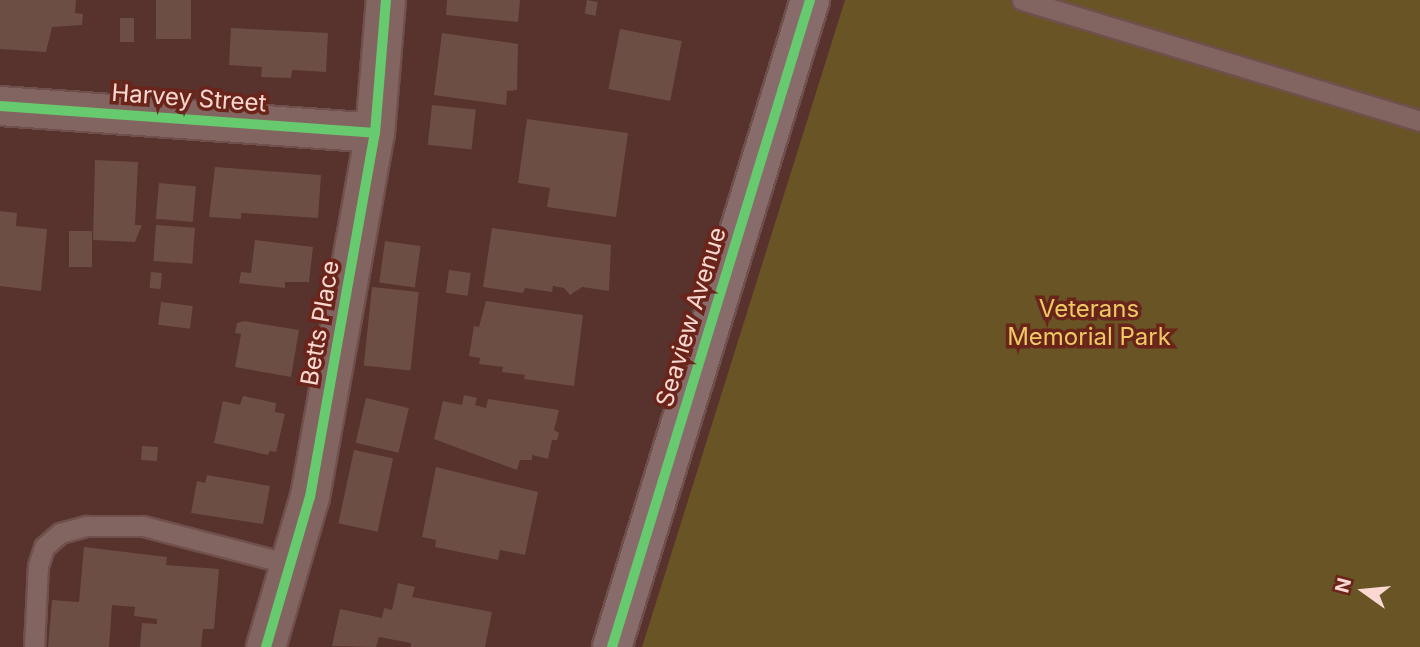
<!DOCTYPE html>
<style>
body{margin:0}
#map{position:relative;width:1420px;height:647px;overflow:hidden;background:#58322c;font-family:Inter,sans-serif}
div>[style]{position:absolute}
.green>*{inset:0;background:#685425}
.building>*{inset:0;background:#6c4e44;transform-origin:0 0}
.roads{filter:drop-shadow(2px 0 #70504c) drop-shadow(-2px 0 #70504c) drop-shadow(0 2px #70504c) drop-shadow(0 -2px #70504c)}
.lane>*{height:19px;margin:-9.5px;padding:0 9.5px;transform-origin:9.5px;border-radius:9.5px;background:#826561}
.street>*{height:38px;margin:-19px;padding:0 19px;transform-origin:19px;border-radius:19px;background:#826561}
.secondary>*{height:38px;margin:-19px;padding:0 19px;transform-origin:19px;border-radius:19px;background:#886c6b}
.cycleway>*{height:10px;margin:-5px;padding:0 5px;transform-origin:5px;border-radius:5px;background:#67ca6e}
span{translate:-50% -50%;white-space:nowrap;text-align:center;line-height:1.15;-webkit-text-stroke:7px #6a241a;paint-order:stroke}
.street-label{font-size:24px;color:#fbd8d1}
.park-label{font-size:24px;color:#eeca64}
.north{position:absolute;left:1329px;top:556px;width:70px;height:70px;-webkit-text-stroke:5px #6a241a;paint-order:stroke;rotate:285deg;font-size:19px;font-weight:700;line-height:28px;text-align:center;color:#fbd8d1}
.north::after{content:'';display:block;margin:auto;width:24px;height:32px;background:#fbd8d1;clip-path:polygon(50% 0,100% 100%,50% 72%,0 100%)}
</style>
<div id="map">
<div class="green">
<div style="clip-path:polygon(845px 0,1420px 0,1420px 647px,642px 647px)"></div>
</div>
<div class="building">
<div style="clip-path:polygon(0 0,76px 0,75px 13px,83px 14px,82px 25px,52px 27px,46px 52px,0 49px)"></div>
<div style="left:156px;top:0;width:35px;height:39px"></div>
<div style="clip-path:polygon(447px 0,520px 0,518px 22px,446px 15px)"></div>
<div style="left:587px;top:0;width:11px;height:14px;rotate:10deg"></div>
<div style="left:120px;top:18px;width:14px;height:24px"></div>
<div style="clip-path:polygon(231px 28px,328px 33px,326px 72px,292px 70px,291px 78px,261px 77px,262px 67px,229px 65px)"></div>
<div style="left:620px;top:29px;width:63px;height:61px;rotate:11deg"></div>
<div style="clip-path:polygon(442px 33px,518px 44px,517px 90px,507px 91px,506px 105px,434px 95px)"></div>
<div style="left:432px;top:105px;width:44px;height:40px;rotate:6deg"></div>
<div style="clip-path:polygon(527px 119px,628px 133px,616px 217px,547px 207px,550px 188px,518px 183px)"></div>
<div style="clip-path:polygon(95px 160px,138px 162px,135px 225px,142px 225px,135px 242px,93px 240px)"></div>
<div style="clip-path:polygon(215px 167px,321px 175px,318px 218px,241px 213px,241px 219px,209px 217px)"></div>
<div style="left:159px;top:183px;width:37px;height:36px;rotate:5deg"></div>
<div style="clip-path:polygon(0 211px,17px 213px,16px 226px,47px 229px,41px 291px,0 286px)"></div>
<div style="left:156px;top:225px;width:39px;height:36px;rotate:4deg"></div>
<div style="clip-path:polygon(492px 228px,611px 245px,609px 291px,582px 287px,570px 295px,564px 288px,553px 286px,552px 292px,525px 288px,523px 293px,483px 287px)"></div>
<div style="left:69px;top:231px;width:23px;height:36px"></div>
<div style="clip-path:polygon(255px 240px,313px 247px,309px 282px,285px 282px,285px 288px,239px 283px,241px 272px,251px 273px)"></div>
<div style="left:385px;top:241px;width:36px;height:42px;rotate:8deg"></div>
<div style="left:449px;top:270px;width:22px;height:23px;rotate:8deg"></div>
<div style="left:151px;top:272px;width:11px;height:16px;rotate:5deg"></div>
<div style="left:372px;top:287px;width:47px;height:79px;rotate:6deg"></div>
<div style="clip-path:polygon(486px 301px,583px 315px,574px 386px,524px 379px,525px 375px,502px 372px,503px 367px,479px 364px,480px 358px,469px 356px,474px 326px,479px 327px)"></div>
<div style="left:161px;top:302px;width:32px;height:23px;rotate:7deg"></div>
<div style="clip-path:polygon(244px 321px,299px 330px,291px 377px,235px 367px,241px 334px,235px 333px,237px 323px)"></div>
<div style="clip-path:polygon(464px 395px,477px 398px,475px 405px,486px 408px,488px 399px,559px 410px,554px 430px,559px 433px,557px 440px,552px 440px,548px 459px,532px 455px,532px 460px,520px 460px,517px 470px,434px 439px,443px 401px,462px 405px)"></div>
<div style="clip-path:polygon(243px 396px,276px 403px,275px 412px,285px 414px,276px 452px,270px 451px,268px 455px,214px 443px,223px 401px,240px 405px)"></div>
<div style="left:366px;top:398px;width:44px;height:46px;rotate:13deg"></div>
<div style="left:142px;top:446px;width:16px;height:14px;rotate:4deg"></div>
<div style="left:354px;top:450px;width:40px;height:75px;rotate:12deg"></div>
<div style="clip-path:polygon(436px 467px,538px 492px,525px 555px,500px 550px,498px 560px,435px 547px,436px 540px,422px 537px)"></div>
<div style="clip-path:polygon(207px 475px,270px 486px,263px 524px,191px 513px,197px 481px,205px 483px)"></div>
<div style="clip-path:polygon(84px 547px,167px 557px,166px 565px,219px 569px,214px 629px,203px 629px,201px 647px,140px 647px,142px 623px,157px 624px,157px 619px,134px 616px,135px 607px,112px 605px,109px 647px,48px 647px,52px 600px,79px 602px)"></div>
<div style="clip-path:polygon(398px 583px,415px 587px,412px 597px,492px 612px,485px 647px,411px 647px,411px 643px,379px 637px,376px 647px,332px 646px,340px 609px,382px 618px,384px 608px,392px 610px)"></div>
</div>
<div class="roads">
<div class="lane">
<div style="left:1022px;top:0;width:416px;rotate:16.9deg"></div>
<div style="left:34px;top:647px;width:81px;rotate:-87.2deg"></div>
<div style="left:38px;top:566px;width:20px;rotate:-72deg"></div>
<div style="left:44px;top:547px;width:21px;rotate:-41deg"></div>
<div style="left:60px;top:533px;width:28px;rotate:-15deg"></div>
<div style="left:87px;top:526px;width:56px"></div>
<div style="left:143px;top:526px;width:152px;rotate:14.5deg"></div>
</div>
<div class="street">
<div style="left:0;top:106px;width:376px;rotate:4.1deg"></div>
<div style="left:266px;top:647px;width:156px;rotate:-73.7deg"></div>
<div style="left:310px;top:497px;width:370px;rotate:-79.9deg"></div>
<div style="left:375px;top:133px;width:133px;rotate:-85.3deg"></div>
</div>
<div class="secondary">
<div style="left:612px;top:647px;width:677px;rotate:-72.98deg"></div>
</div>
</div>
<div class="cycleway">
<div style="left:0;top:106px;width:376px;rotate:4.1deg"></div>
<div style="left:266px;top:647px;width:156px;rotate:-73.7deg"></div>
<div style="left:310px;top:497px;width:370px;rotate:-79.9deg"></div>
<div style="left:375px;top:133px;width:133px;rotate:-85.3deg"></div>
<div style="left:612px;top:647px;width:677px;rotate:-72.98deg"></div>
</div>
<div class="street-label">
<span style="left:189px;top:98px;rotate:4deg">Harvey Street</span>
<span style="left:691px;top:317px;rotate:-73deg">Seaview Avenue</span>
<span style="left:320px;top:323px;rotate:-80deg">Betts Place</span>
</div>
<div class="park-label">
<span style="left:1089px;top:323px">Veterans<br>Memorial Park</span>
</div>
<div class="north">N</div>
</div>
